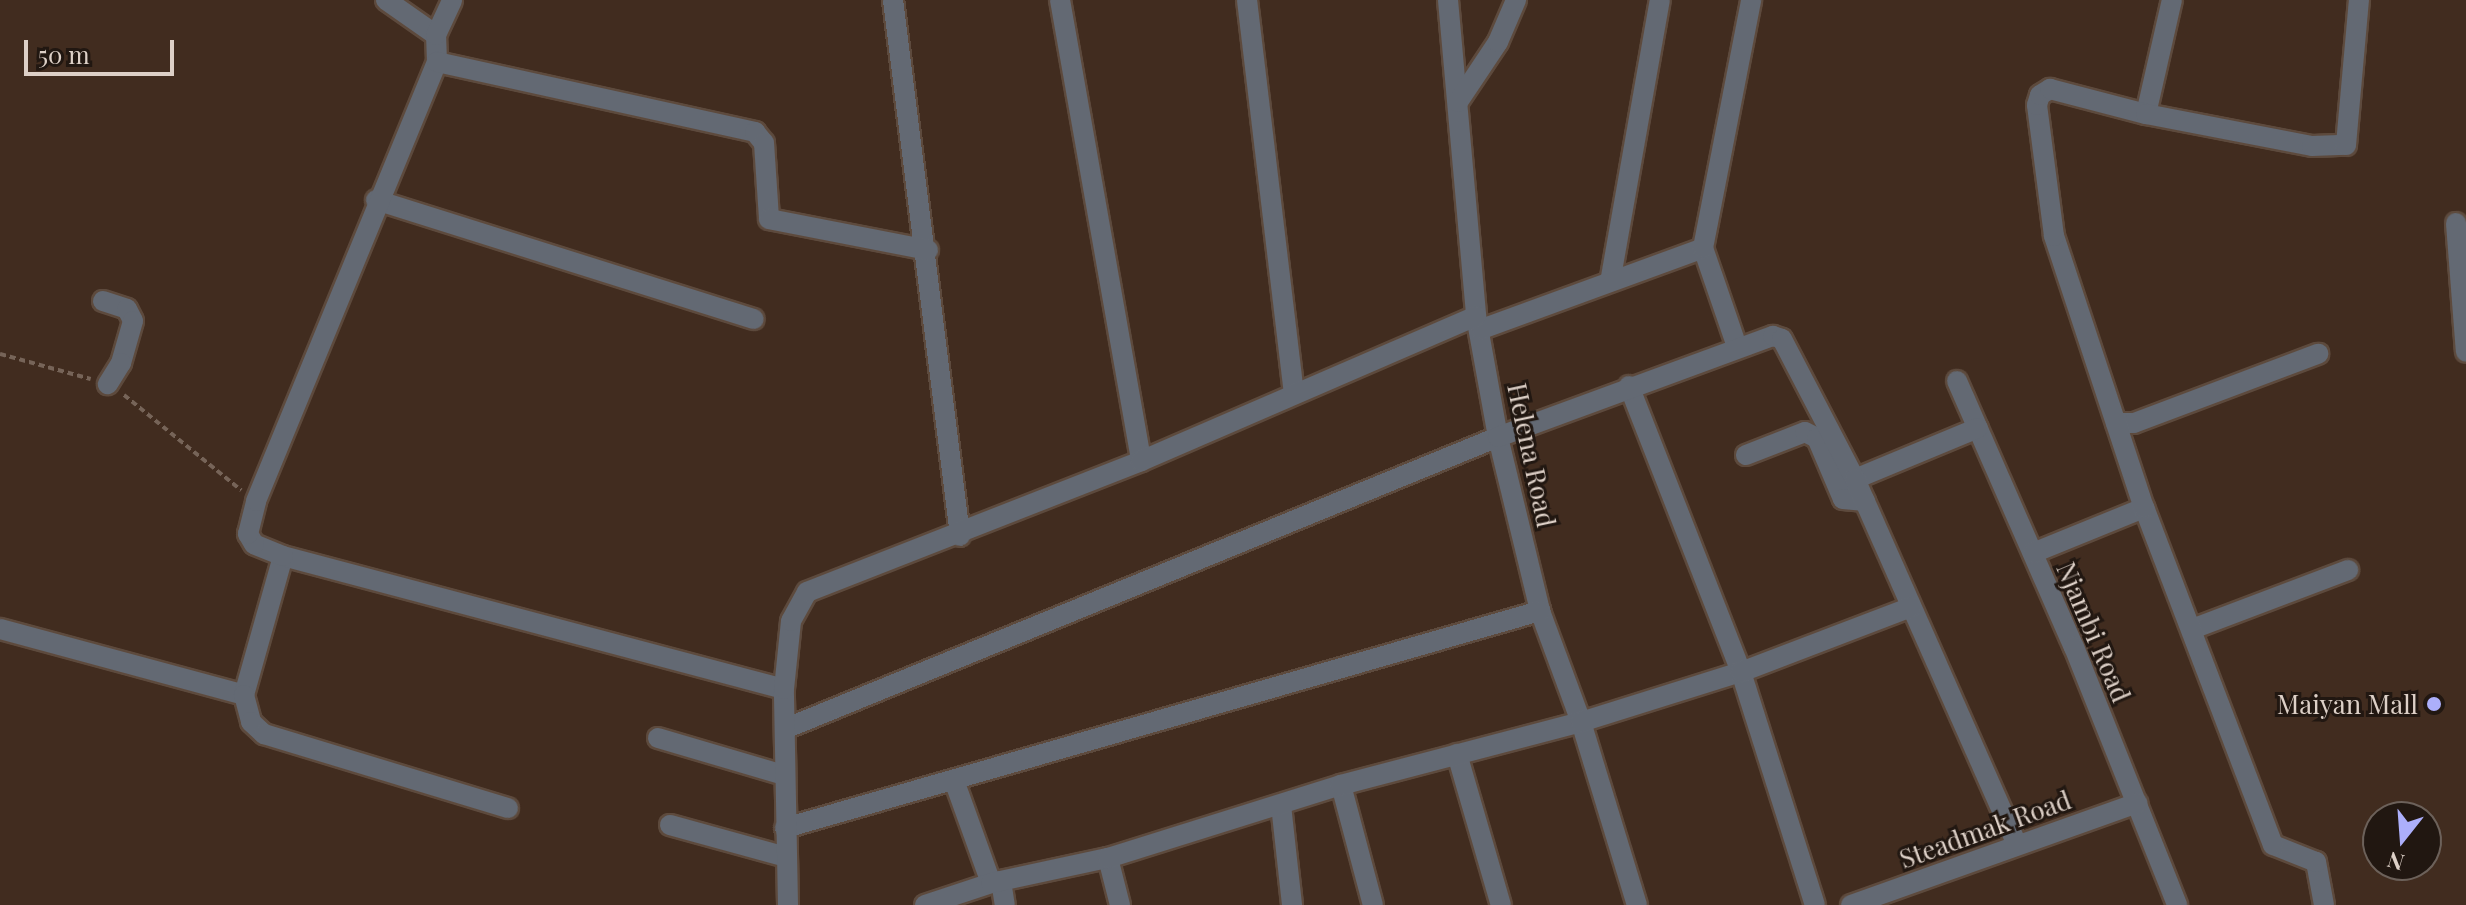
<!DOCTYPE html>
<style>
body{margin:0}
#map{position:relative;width:2466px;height:905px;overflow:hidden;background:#412c1f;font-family:"Playfair Display",serif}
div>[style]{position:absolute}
.path>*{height:4px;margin-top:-2px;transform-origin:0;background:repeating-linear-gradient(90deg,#766458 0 6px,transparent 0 10px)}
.roads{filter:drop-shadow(2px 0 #5d4a3d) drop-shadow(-2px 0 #5d4a3d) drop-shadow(0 2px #5d4a3d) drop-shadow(0 -2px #5d4a3d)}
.minor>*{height:20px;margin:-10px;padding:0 10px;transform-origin:10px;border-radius:10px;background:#636973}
.dots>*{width:22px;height:22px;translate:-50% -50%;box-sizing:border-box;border:4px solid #211711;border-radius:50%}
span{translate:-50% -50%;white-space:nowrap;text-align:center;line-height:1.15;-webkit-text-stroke:6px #211711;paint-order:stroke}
.street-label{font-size:26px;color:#ddd0c7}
.poi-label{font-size:26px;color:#ddd0c7}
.right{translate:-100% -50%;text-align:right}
.north{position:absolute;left:2362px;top:801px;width:80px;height:80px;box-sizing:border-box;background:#211711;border:2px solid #6c615a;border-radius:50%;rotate:197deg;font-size:22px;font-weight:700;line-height:32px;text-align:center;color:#ddd0c7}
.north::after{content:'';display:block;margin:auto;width:28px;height:36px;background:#acaffb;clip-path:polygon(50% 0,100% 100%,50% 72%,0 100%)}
.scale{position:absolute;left:24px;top:40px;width:150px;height:36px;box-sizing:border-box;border:4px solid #ddd0c7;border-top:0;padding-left:10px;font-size:24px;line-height:28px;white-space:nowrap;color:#ddd0c7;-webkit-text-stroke:6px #211711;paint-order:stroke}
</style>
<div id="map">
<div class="path">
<div style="left:0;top:354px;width:94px;rotate:15.4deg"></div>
<div style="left:124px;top:395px;width:151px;rotate:39.1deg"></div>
</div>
<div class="roads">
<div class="minor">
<div style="left:386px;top:0;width:61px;rotate:35deg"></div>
<div style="left:893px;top:0;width:540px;rotate:82.87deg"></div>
<div style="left:1060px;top:0;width:468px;rotate:80deg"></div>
<div style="left:1247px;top:0;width:395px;rotate:83.2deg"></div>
<div style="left:1448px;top:0;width:317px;rotate:84.9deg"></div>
<div style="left:1476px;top:316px;width:123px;rotate:79.7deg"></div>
<div style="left:1498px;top:437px;width:179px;rotate:76.4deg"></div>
<div style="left:1540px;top:611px;width:118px;rotate:69.7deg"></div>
<div style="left:1581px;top:722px;width:191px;rotate:73deg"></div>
<div style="left:437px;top:62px;width:27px;rotate:-92deg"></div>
<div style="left:436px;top:35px;width:38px;rotate:-65deg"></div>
<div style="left:1458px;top:102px;width:72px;rotate:-56.3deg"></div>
<div style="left:1498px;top:42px;width:46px;rotate:-66.8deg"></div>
<div style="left:2146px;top:114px;width:117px;rotate:-77.2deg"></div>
<div style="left:376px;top:200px;width:396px;rotate:17.5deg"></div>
<div style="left:2456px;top:223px;width:129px;rotate:85.6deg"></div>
<div style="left:1703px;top:248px;width:105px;rotate:71deg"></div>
<div style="left:1611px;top:277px;width:281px;rotate:-80deg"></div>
<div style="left:103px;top:301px;width:25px;rotate:18deg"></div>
<div style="left:127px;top:309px;width:13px;rotate:63deg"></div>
<div style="left:133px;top:321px;width:44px;rotate:105.9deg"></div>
<div style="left:121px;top:363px;width:25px;rotate:122deg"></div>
<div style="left:1482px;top:329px;width:235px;rotate:-20.1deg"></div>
<div style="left:1703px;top:248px;width:253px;rotate:-79deg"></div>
<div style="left:1957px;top:381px;width:291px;rotate:66.3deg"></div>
<div style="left:2074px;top:647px;width:278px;rotate:68.2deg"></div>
<div style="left:1629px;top:386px;width:307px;rotate:68.6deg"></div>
<div style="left:1741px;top:672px;width:244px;rotate:72.4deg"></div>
<div style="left:2116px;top:423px;width:18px"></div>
<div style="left:2134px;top:423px;width:197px;rotate:-20.6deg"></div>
<div style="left:1746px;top:455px;width:63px;rotate:-21.3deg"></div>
<div style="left:1805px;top:432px;width:13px;rotate:27deg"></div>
<div style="left:1817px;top:438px;width:66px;rotate:66.9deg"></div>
<div style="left:1843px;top:499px;width:22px;rotate:5deg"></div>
<div style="left:1855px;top:479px;width:133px;rotate:-22.5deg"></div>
<div style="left:2033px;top:553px;width:120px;rotate:-22.1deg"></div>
<div style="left:0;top:629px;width:253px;rotate:15.1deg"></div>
<div style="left:244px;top:695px;width:144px;rotate:-74.3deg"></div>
<div style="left:2192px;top:629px;width:167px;rotate:-20.7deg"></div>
<div style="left:784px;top:689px;width:518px;rotate:-165.13deg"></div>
<div style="left:283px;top:556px;width:31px;rotate:-158deg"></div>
<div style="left:254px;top:544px;width:12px;rotate:-121deg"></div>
<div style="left:248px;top:534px;width:34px;rotate:-76deg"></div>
<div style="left:256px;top:501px;width:475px;rotate:-67.6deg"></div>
<div style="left:437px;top:62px;width:326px;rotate:12.4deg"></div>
<div style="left:755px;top:132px;width:14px;rotate:51deg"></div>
<div style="left:764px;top:143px;width:76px;rotate:86.2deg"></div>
<div style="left:769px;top:219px;width:162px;rotate:11deg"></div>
<div style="left:244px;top:695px;width:28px;rotate:75deg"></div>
<div style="left:251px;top:722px;width:18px;rotate:43deg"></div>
<div style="left:264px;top:734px;width:255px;rotate:16.9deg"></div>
<div style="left:787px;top:728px;width:768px;rotate:-22.26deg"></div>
<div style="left:1498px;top:437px;width:293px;rotate:-20.2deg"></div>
<div style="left:1773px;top:336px;width:9px;rotate:18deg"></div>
<div style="left:1782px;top:339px;width:158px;rotate:62.5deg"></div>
<div style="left:1855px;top:479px;width:399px;rotate:66.1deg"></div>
<div style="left:658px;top:738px;width:131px;rotate:16.4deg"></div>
<div style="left:1457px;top:754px;width:157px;rotate:73.8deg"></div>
<div style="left:955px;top:783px;width:106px;rotate:70.2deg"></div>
<div style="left:1341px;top:785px;width:124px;rotate:75.1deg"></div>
<div style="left:1281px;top:805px;width:101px;rotate:83.7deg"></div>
<div style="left:670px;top:825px;width:120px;rotate:15.4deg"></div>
<div style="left:785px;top:828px;width:786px;rotate:-16.04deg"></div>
<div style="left:1108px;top:858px;width:49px;rotate:75.7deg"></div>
<div style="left:1001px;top:881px;width:24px;rotate:81deg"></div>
<div style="left:788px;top:905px;width:216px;rotate:-91.1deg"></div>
<div style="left:784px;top:689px;width:68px;rotate:-84.1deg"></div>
<div style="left:791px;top:621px;width:33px;rotate:-61deg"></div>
<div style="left:807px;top:592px;width:359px;rotate:-21.4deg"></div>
<div style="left:1141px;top:461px;width:365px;rotate:-23.4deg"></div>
<div style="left:925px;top:905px;width:70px;rotate:-18.4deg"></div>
<div style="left:991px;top:883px;width:120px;rotate:-12.1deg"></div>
<div style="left:1108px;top:858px;width:244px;rotate:-17.4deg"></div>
<div style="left:1341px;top:785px;width:248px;rotate:-14.7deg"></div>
<div style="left:1581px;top:722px;width:168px;rotate:-17.4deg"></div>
<div style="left:1741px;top:672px;width:182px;rotate:-20.9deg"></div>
<div style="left:1851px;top:905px;width:304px;rotate:-19.6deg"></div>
<div style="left:2324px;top:905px;width:44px;rotate:-100.5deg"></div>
<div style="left:2316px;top:862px;width:46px;rotate:-158.4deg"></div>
<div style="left:2273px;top:845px;width:361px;rotate:-110.9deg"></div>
<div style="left:2144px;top:508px;width:287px;rotate:-108.3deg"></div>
<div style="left:2054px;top:236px;width:132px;rotate:-97.4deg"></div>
<div style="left:2037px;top:105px;width:10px;rotate:-73deg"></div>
<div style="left:2040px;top:95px;width:12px;rotate:-31deg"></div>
<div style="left:2050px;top:89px;width:99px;rotate:14.6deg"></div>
<div style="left:2146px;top:114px;width:169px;rotate:10.9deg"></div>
<div style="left:2312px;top:146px;width:34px;rotate:-2deg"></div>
<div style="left:2346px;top:145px;width:146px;rotate:-84.9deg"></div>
</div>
</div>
<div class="dots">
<div style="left:2434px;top:704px;background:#acaffb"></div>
</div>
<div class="street-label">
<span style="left:1532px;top:455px;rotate:78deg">Helena Road</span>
<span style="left:2094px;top:632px;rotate:67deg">Njambi Road</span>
<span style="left:1985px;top:829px;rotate:-20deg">Steadmak Road</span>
</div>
<div class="poi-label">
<span class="right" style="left:2418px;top:704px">Maiyan Mall</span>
</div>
<div class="north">N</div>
<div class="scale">50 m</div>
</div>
